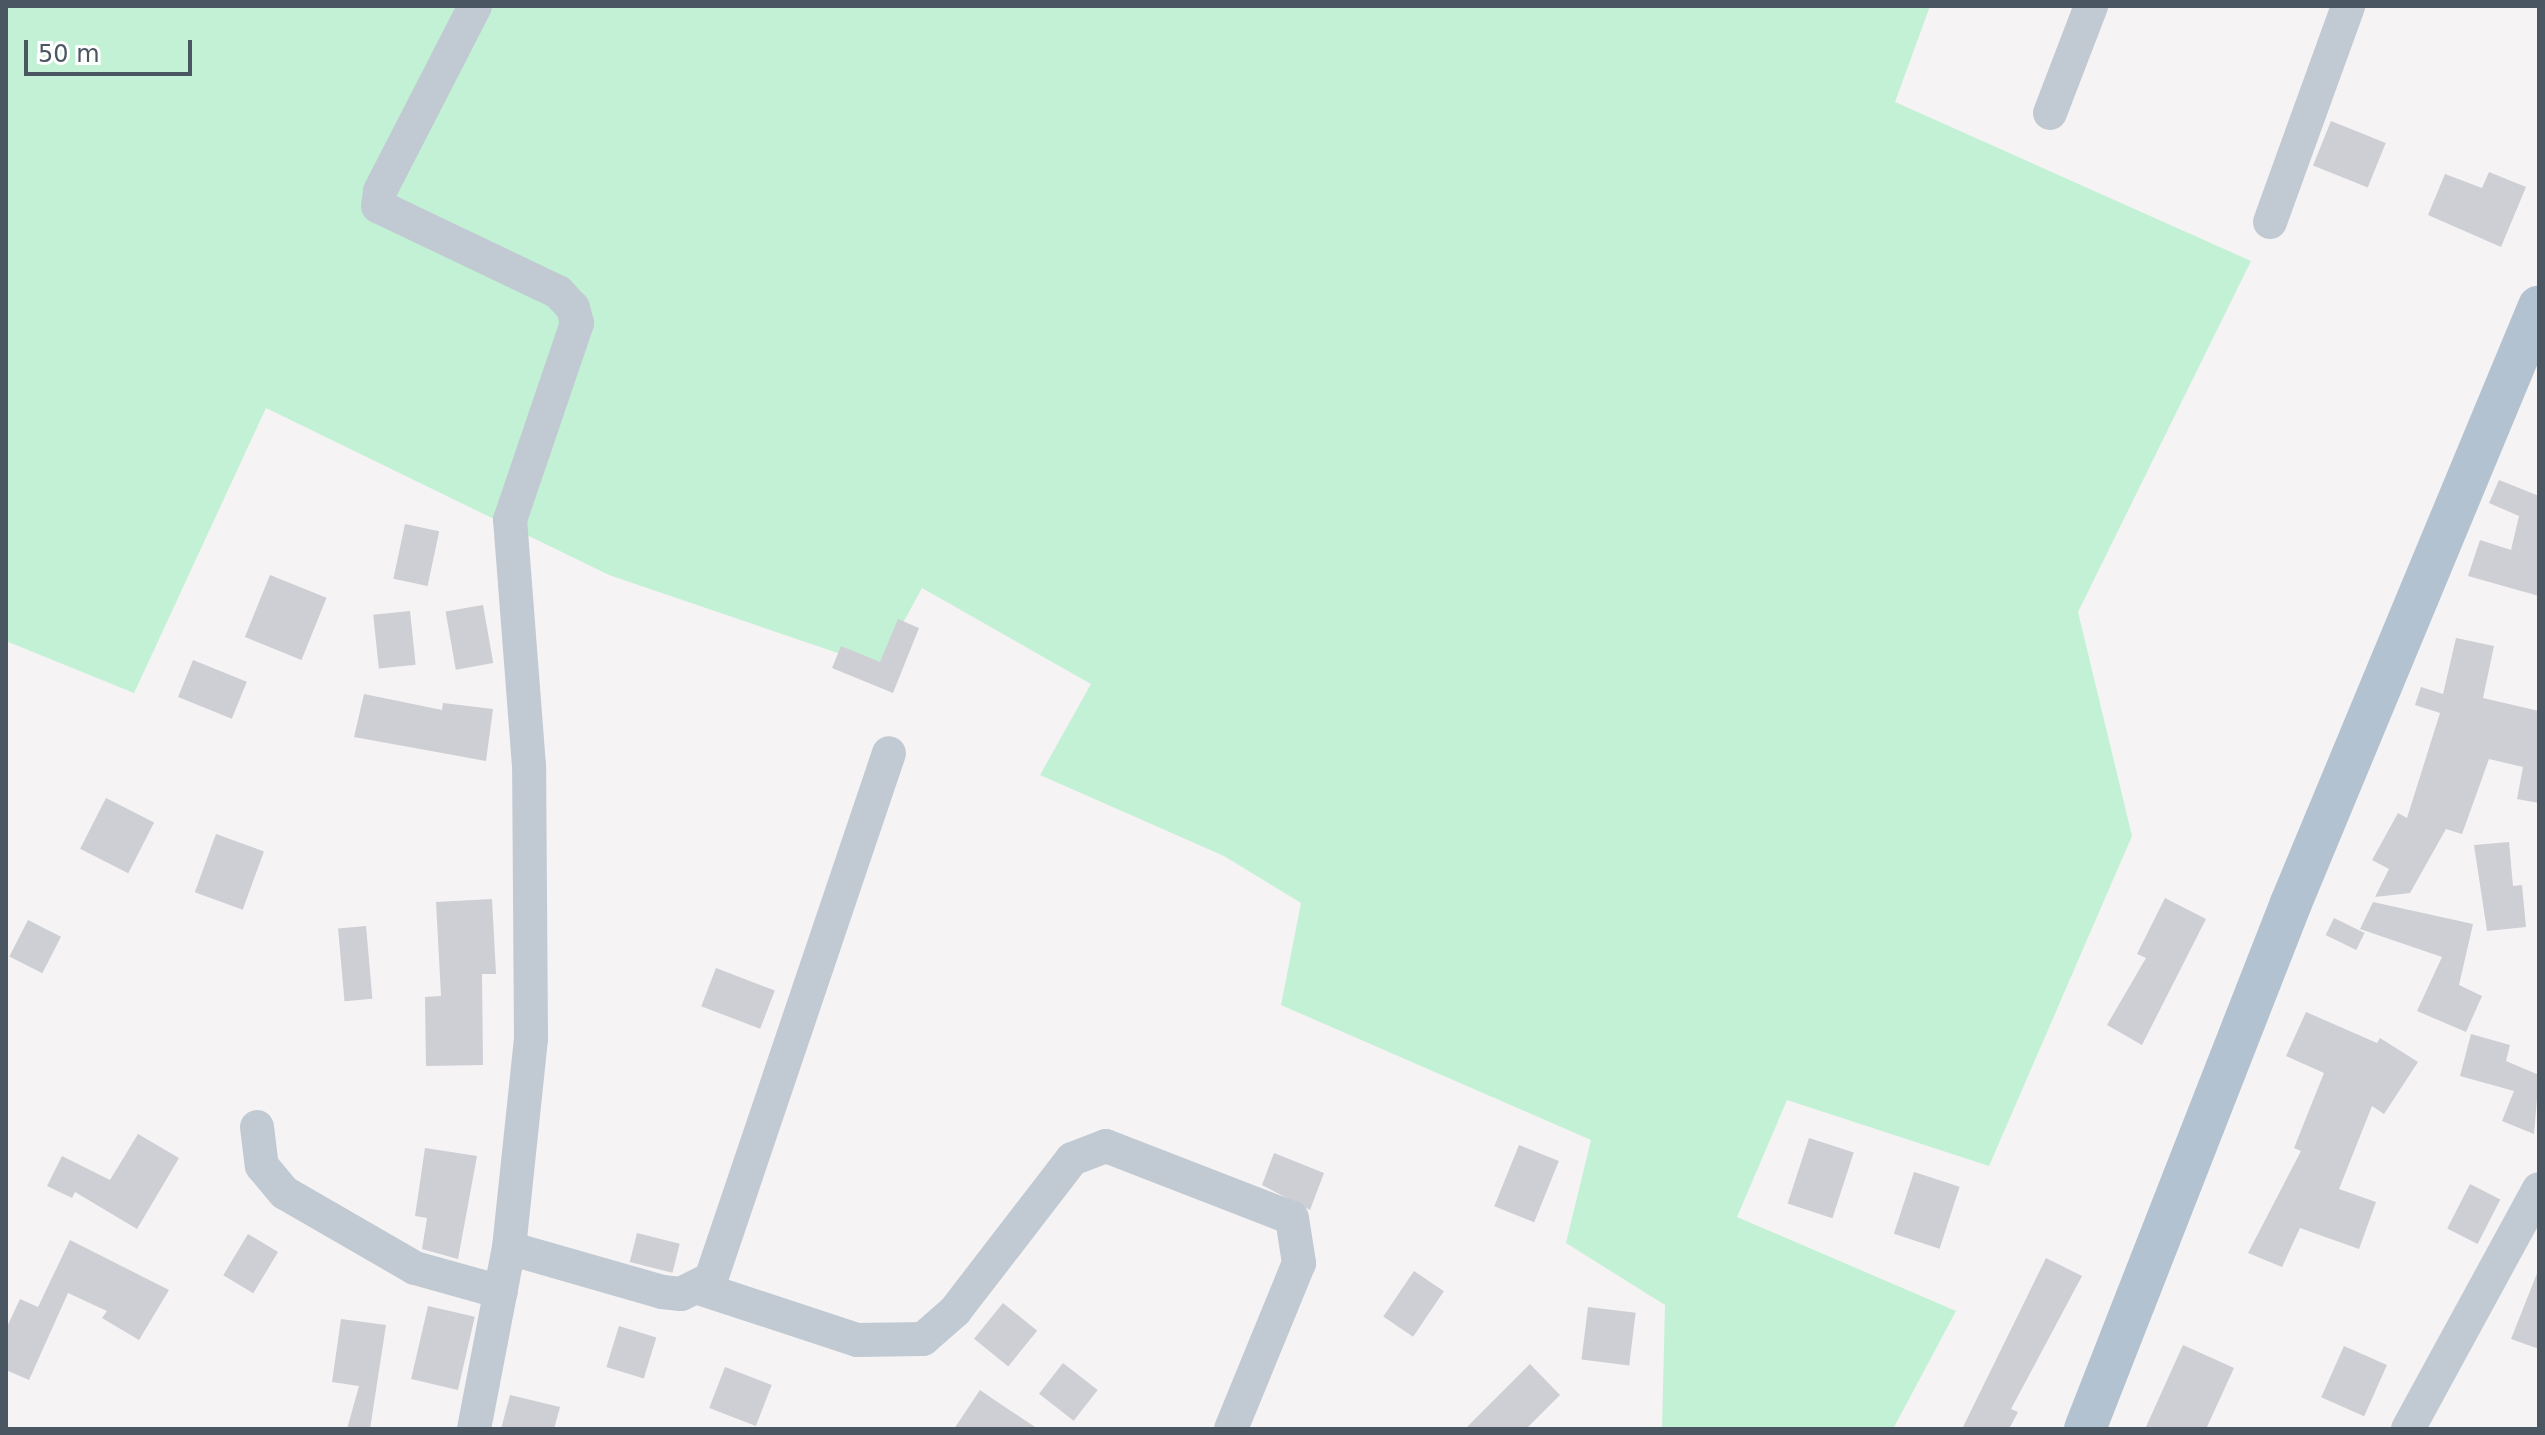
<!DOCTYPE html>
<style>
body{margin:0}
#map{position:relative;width:2545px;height:1435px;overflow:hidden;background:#f5f3f3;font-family:"DejaVu Sans",sans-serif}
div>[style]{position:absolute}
.green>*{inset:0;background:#c3f1d5}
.building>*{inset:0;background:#cdcfd5;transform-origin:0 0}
.minor>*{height:34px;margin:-17px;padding:0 17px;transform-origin:17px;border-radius:17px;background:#c1cad2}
.major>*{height:42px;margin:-21px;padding:0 21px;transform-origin:21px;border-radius:21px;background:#b3c2d1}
span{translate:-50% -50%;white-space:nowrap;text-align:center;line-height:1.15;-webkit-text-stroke:7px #fff;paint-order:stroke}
.frame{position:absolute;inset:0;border:8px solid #4a5661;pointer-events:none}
.scale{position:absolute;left:24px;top:40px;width:168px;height:36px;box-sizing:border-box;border:4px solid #4a5661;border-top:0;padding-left:10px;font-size:24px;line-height:28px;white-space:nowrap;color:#4a5661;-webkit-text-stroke:6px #fff;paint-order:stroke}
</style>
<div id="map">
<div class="green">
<div style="clip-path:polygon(6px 6px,1930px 6px,1895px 102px,2251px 261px,2078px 612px,2132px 836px,1989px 1166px,1787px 1100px,1737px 1217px,1956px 1311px,1893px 1429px,1662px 1429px,1665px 1305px,1566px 1243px,1591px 1140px,1281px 1005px,1301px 903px,1224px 856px,1040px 775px,1091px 684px,922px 588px,879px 667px,609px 575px,266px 408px,134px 693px,6px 641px)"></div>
</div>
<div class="building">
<div style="left:2331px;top:121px;width:59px;height:48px;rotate:22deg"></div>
<div style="clip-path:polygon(2489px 172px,2526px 187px,2501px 247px,2428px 215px,2445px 174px,2482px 188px)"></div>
<div style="clip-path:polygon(2499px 480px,2539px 496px,2539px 596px,2468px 576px,2480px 540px,2511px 550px,2519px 516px,2489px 503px)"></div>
<div style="left:405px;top:524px;width:35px;height:56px;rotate:12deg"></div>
<div style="left:270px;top:575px;width:61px;height:67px;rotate:22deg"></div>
<div style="left:483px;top:605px;width:59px;height:38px;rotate:80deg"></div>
<div style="left:410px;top:611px;width:54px;height:37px;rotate:84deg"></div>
<div style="clip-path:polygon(898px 619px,919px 628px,893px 693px,832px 668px,841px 646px,880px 662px)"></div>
<div style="clip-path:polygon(2456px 638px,2494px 646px,2483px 698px,2539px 711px,2539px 803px,2517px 799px,2523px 767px,2489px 759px,2462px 834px,2446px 829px,2410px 893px,2375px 897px,2389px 869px,2372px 860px,2398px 813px,2407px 818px,2440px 713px,2415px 705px,2421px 687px,2443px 694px)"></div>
<div style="left:193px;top:660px;width:58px;height:40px;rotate:22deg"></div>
<div style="clip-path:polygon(364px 694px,442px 710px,443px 703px,493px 709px,486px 761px,354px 737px)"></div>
<div style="left:106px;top:798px;width:54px;height:57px;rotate:27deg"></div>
<div style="left:216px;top:834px;width:51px;height:62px;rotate:20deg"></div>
<div style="clip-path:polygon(2509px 842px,2513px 886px,2522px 885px,2526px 927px,2487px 931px,2474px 845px)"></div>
<div style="clip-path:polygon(2165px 898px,2206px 919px,2142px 1045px,2107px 1025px,2146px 958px,2137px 954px)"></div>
<div style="clip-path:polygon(492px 899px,496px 974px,482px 974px,483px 1065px,426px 1066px,425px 997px,441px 996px,436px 902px)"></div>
<div style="clip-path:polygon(2373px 902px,2473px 924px,2459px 985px,2482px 996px,2466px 1032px,2417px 1011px,2442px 957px,2360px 929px)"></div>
<div style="left:2334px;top:918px;width:34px;height:19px;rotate:26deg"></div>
<div style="left:28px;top:920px;width:37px;height:41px;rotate:27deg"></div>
<div style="left:366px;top:926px;width:73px;height:28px;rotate:85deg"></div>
<div style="left:716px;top:968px;width:63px;height:41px;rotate:21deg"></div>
<div style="clip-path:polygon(2306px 1012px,2377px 1043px,2380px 1038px,2418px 1062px,2384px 1114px,2372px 1106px,2339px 1189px,2376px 1202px,2359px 1249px,2300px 1228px,2282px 1267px,2248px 1253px,2301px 1151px,2294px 1148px,2324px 1073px,2286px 1056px)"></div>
<div style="clip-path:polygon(2471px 1034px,2510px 1045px,2506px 1061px,2539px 1075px,2534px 1134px,2502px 1121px,2514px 1091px,2460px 1076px)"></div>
<div style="clip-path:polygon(138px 1134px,179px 1158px,137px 1229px,75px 1192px,72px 1198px,47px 1186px,62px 1156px,110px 1180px)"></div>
<div style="left:1809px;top:1138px;width:47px;height:69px;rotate:18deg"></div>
<div style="left:1519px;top:1145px;width:43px;height:66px;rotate:22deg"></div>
<div style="clip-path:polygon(425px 1148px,477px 1156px,458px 1259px,422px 1249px,427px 1218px,415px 1216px)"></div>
<div style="clip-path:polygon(1274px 1153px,1324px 1173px,1310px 1210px,1262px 1185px)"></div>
<div style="left:1914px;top:1172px;width:48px;height:65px;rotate:18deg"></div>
<div style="left:2470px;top:1184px;width:34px;height:50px;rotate:27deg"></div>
<div style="left:637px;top:1233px;width:44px;height:30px;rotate:14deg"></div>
<div style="left:248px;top:1234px;width:35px;height:48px;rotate:31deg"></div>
<div style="clip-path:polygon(70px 1240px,169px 1290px,139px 1340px,102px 1318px,107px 1311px,68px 1293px,29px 1380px,6px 1370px,6px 1329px,20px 1299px,38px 1307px)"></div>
<div style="clip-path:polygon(2046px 1258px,2082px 1276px,2011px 1409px,2018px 1412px,2009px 1429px,1962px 1429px)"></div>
<div style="left:1414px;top:1271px;width:36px;height:55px;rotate:34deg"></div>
<div style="clip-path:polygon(2538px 1271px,2539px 1271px,2539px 1349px,2511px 1339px)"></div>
<div style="left:1003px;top:1303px;width:44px;height:46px;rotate:39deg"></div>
<div style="left:428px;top:1306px;width:48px;height:75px;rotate:13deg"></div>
<div style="left:1588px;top:1307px;width:48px;height:53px;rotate:7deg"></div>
<div style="clip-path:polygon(341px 1319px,386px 1325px,370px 1429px,347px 1429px,359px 1386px,332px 1382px)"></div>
<div style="left:619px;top:1326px;width:39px;height:43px;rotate:17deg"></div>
<div style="clip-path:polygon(2183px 1345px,2234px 1368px,2206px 1429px,2145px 1429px)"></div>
<div style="left:2344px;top:1346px;width:47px;height:56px;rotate:24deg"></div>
<div style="left:1063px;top:1363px;width:44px;height:39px;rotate:38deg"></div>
<div style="clip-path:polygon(1530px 1364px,1560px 1395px,1526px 1429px,1465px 1429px)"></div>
<div style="left:725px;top:1367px;width:50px;height:44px;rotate:21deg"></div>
<div style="clip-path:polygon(980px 1390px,993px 1399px,1038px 1429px,954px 1429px)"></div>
<div style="clip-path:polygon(510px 1395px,560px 1407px,554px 1429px,501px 1429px)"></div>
</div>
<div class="minor">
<div style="left:2050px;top:113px;width:115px;rotate:-69deg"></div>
<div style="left:2270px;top:222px;width:230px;rotate:-70.1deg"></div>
<div style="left:257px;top:1127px;width:39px;rotate:83deg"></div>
<div style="left:262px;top:1166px;width:35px;rotate:50deg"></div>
<div style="left:285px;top:1193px;width:150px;rotate:30deg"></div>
<div style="left:415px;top:1268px;width:89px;rotate:15.6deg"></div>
<div style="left:509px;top:1248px;width:159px;rotate:16deg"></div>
<div style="left:662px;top:1292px;width:19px;rotate:6deg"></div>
<div style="left:681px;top:1294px;width:34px;rotate:-27deg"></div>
<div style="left:711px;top:1279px;width:555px;rotate:-71.3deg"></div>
<div style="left:699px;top:1288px;width:166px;rotate:18.2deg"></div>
<div style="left:857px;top:1340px;width:66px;rotate:-0.9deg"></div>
<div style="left:923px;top:1339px;width:43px;rotate:-41.2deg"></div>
<div style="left:955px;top:1311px;width:192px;rotate:-52.4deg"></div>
<div style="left:1072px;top:1159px;width:36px;rotate:-21deg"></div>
<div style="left:1106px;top:1146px;width:199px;rotate:21.2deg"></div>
<div style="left:1292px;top:1218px;width:46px;rotate:81.2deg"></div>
<div style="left:1299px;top:1263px;width:179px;rotate:112.3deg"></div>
<div style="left:474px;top:1429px;width:184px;rotate:-79.1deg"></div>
<div style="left:509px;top:1248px;width:210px;rotate:-84deg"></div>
<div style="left:531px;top:1039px;width:273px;rotate:-90.4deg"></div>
<div style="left:529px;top:766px;width:247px;rotate:-94.4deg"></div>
<div style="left:510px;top:520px;width:208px;rotate:-71.2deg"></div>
<div style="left:577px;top:323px;width:16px;rotate:-105deg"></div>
<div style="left:573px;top:308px;width:22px;rotate:-133deg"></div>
<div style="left:558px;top:292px;width:199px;rotate:-154.5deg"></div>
<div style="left:378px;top:206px;width:15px;rotate:-82deg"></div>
<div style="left:380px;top:191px;width:208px;rotate:-62.8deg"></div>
<div style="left:2408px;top:1429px;width:273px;rotate:-61.4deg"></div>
</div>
<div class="major">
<div style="left:2085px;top:1429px;width:565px;rotate:-68.61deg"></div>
<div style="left:2291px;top:903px;width:646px;rotate:-67.44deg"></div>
</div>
<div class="frame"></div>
<div class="scale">50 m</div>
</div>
